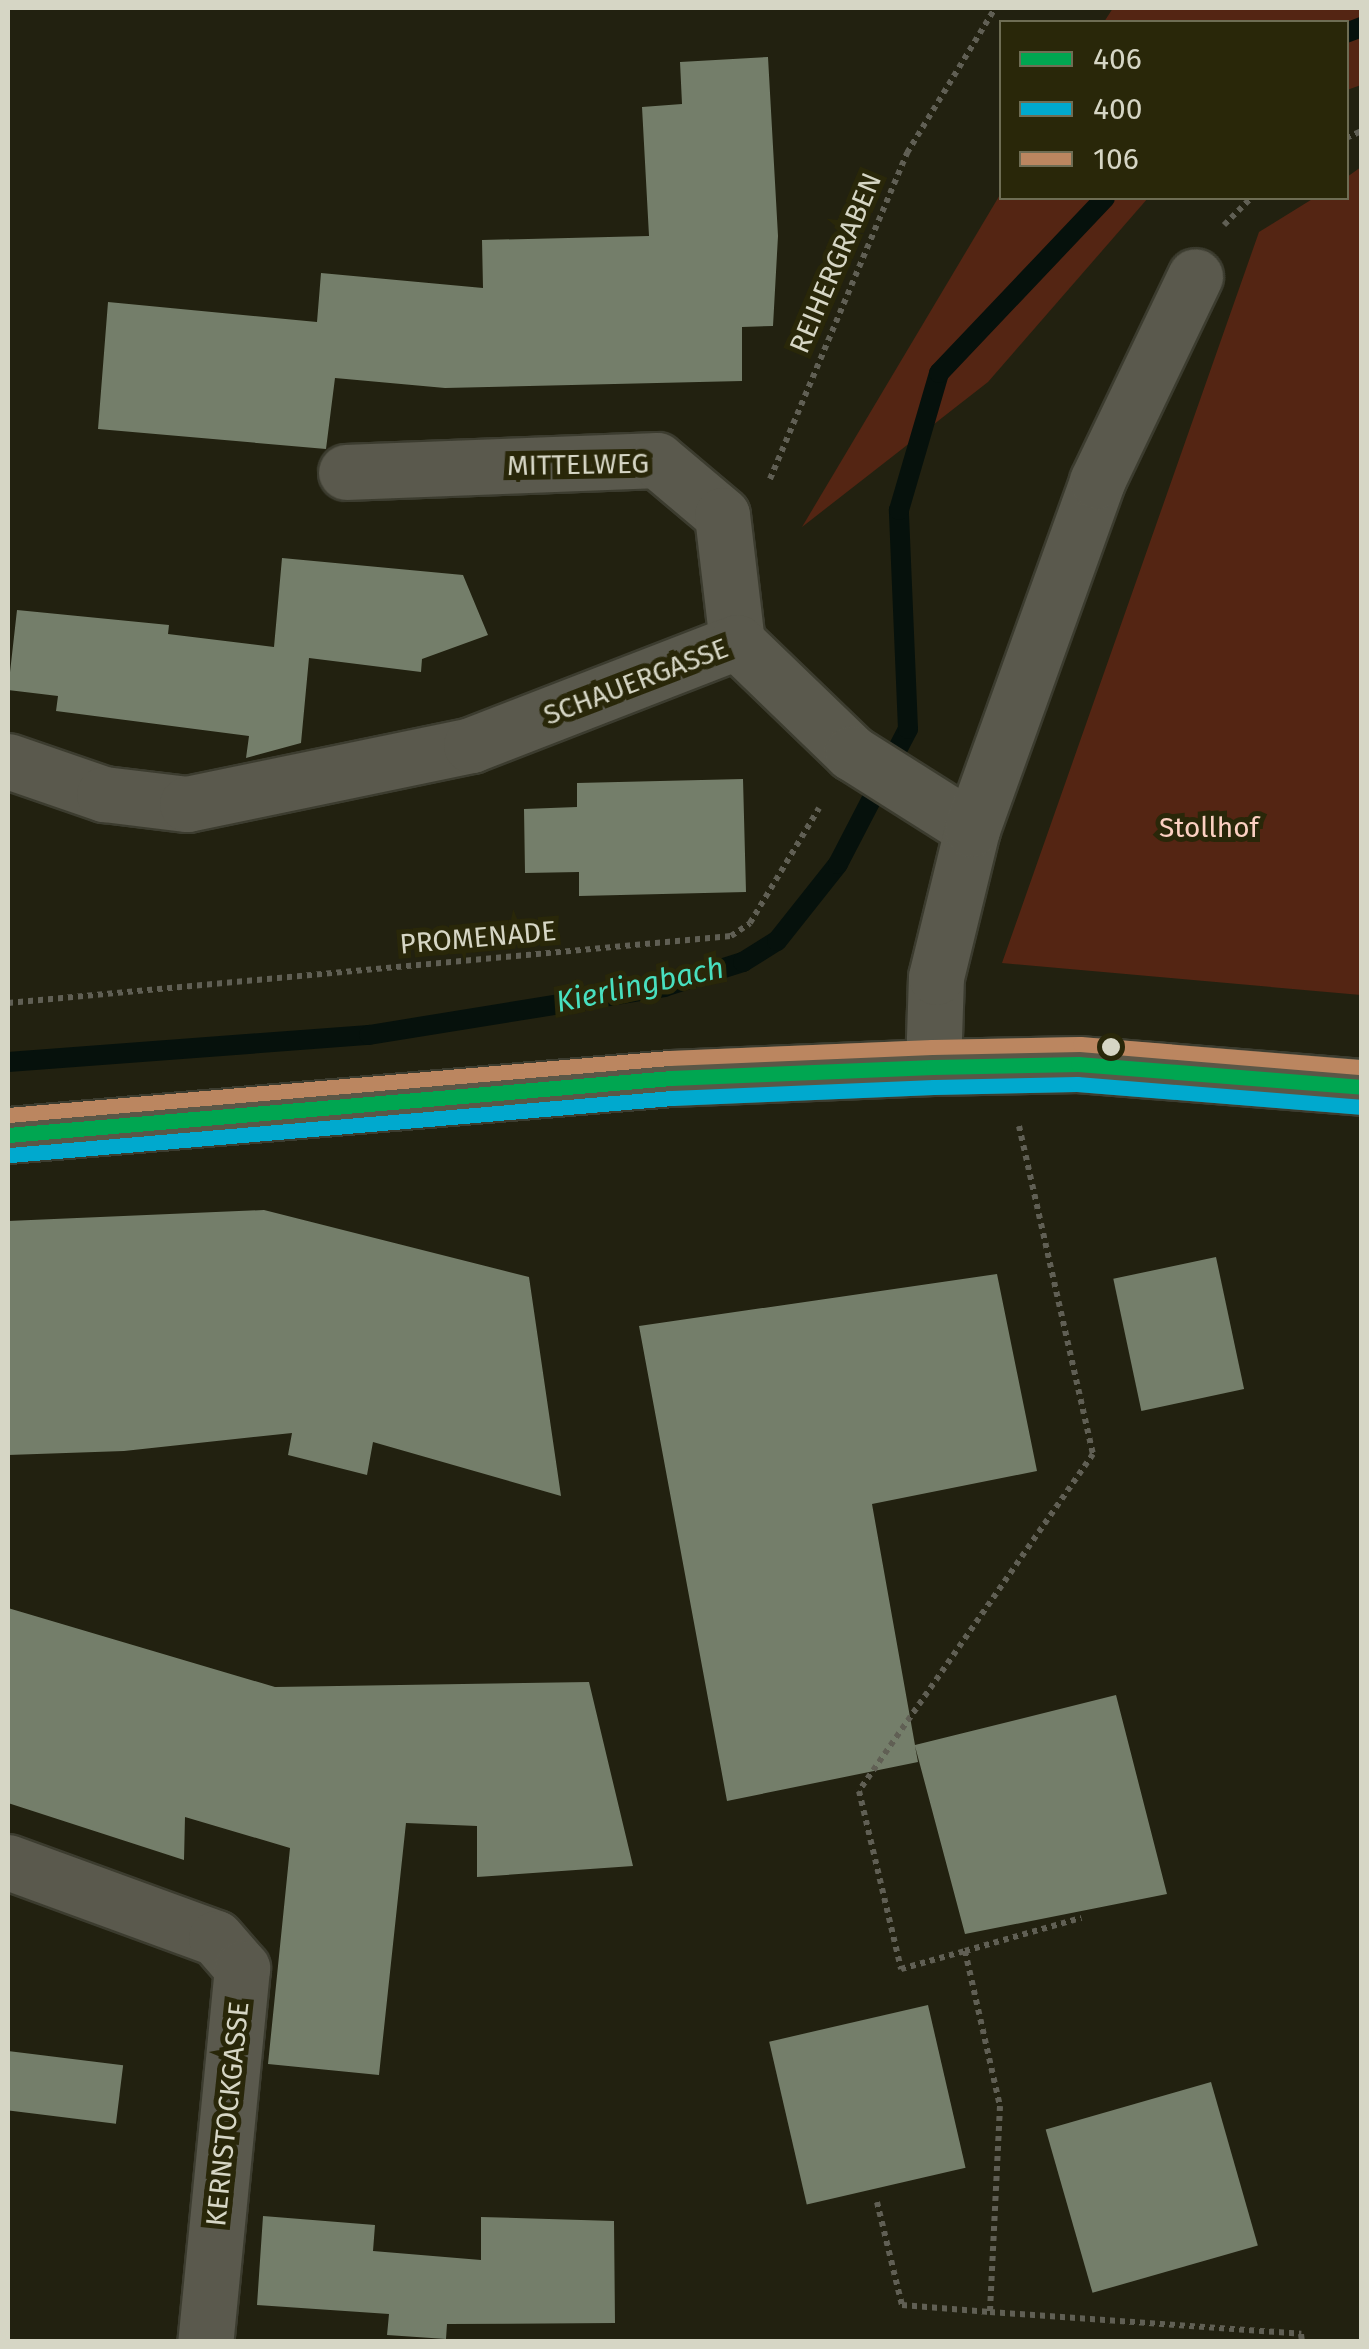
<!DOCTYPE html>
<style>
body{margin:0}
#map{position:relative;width:1369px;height:2349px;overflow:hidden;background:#222110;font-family:"Fira Sans",sans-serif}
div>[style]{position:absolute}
.green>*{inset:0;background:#542513}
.stream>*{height:20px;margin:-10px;padding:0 10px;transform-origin:10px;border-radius:10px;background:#06110c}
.building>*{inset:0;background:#747e6a;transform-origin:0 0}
.path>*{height:6px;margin-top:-3px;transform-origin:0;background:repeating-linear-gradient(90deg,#605f54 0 5px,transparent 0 10px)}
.roads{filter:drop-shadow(2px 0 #3c3c2f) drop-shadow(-2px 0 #3c3c2f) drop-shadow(0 2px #3c3c2f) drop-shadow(0 -2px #3c3c2f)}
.minor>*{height:55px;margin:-27.5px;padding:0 27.5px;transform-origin:27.5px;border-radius:27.5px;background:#5a594d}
.major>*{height:55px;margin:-27.5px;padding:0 27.5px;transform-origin:27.5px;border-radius:27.5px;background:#5a5747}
.bus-1>*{height:15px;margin:-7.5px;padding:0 7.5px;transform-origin:7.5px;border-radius:7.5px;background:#00a651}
.bus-2>*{height:15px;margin:-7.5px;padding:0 7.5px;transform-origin:7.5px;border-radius:7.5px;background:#00a9ce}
.bus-3>*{height:15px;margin:-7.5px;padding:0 7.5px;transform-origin:7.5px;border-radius:7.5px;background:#bb8660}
.dots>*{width:28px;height:28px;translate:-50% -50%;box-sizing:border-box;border:5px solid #292709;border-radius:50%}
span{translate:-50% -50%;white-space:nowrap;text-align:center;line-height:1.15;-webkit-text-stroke:10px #292709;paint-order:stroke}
.street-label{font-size:28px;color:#d6d6c5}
.park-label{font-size:28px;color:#fcd0c2}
.water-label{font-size:30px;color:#48e0c0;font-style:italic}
.frame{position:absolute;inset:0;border:10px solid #d6d6c5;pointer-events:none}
.legend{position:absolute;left:999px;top:20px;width:350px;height:180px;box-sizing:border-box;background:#292709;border:2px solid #6e6d54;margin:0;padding:12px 18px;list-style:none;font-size:30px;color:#d6d6c5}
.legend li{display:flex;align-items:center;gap:20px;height:50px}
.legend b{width:50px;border:2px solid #6e6d54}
</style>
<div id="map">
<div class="green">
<div style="clip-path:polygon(1113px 8px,1361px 8px,1361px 85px,1347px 90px,1346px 22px,1104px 22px)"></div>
<div style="clip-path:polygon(1361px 167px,1361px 995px,1002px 963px,1259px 232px,1314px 198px,1346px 198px,1347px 177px)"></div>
<div style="clip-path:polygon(1001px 193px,1148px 198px,988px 382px,802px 527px)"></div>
</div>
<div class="stream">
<div style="left:1346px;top:33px;width:17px;rotate:-21deg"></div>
<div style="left:8px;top:1062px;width:362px;rotate:-4.3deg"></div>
<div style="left:369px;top:1035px;width:299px;rotate:-9.2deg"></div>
<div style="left:664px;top:987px;width:83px;rotate:-17.6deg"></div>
<div style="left:743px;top:962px;width:40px;rotate:-32deg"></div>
<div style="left:777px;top:941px;width:98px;rotate:-51.6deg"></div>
<div style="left:838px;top:864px;width:152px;rotate:-62.6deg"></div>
<div style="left:908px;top:729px;width:219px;rotate:-92.4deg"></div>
<div style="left:899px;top:510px;width:143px;rotate:-73.7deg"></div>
<div style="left:939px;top:373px;width:241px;rotate:-46.5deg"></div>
</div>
<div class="building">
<div style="clip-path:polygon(768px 57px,778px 236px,773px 326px,742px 327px,742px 381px,445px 388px,335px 378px,326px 449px,98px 429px,108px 302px,317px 322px,321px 273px,483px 288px,482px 240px,649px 236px,642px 107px,682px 104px,680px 62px)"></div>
<div style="clip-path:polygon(282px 558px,463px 575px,488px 635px,422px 659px,421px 672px,309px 658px,301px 743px,246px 758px,249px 736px,56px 711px,58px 696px,8px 690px,17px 610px,169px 625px,168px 634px,274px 647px)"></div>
<div style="clip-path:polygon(743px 779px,746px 892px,579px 896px,579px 872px,525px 873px,524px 809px,577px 807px,577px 783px)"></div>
<div style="clip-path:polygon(264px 1210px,529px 1277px,561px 1496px,373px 1442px,367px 1475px,288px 1455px,292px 1433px,124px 1451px,8px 1455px,8px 1221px)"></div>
<div style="left:1216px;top:1257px;width:135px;height:105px;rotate:78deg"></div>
<div style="clip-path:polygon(997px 1274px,1037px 1471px,872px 1504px,915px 1745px,1116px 1695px,1167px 1894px,965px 1934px,915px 1746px,918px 1762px,727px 1801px,639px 1326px)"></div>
<div style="clip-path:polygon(8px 1608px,275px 1687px,589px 1682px,633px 1866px,477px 1877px,477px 1826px,406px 1823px,379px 2075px,268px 2064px,290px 1848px,185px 1817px,184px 1860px,8px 1803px)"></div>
<div style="left:928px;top:2005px;width:167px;height:163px;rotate:77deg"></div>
<div style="left:8px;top:2051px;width:116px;height:59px;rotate:7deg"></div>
<div style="left:1211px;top:2082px;width:170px;height:172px;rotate:74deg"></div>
<div style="clip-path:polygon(263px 2216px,375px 2225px,373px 2251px,481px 2260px,481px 2217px,614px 2221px,615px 2323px,447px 2324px,446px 2339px,387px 2335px,389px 2314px,257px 2305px)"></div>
</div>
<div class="path">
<div style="left:1346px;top:138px;width:17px;rotate:-24deg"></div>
<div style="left:1224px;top:225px;width:38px;rotate:-45deg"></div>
<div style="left:770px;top:479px;width:354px;rotate:-67.2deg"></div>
<div style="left:907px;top:153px;width:170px;rotate:-58.7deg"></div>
<div style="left:8px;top:1003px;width:726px;rotate:-5.29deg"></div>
<div style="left:731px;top:936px;width:23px;rotate:-34deg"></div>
<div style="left:750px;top:923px;width:134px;rotate:-59deg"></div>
<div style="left:1019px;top:1126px;width:336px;rotate:77.3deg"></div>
<div style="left:1093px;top:1454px;width:410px;rotate:124.8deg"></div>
<div style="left:859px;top:1791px;width:183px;rotate:76.7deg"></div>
<div style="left:901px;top:1969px;width:66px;rotate:-15.7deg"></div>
<div style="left:965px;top:1951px;width:159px;rotate:77.3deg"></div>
<div style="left:1000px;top:2106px;width:206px;rotate:92.8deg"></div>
<div style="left:990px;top:2312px;width:312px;rotate:4deg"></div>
<div style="left:1301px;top:2334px;width:8px;rotate:83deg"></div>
<div style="left:965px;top:1951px;width:121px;rotate:-15.9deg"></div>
<div style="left:877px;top:2202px;width:106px;rotate:76.4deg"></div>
<div style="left:902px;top:2305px;width:88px;rotate:4.5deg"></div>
</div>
<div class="roads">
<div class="minor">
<div style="left:346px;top:472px;width:311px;rotate:-2.2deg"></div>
<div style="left:657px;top:460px;width:85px;rotate:40.2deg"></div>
<div style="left:722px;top:515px;width:128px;rotate:83.3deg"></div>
<div style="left:8px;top:761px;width:102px;rotate:19deg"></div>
<div style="left:104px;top:794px;width:84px;rotate:6.9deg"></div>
<div style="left:187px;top:804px;width:290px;rotate:-11.7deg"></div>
<div style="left:471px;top:745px;width:285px;rotate:-21.2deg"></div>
<div style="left:737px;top:642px;width:160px;rotate:44deg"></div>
<div style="left:852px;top:753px;width:142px;rotate:32.3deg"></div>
<div style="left:933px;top:1067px;width:90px;rotate:-88.1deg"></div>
<div style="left:936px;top:977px;width:152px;rotate:-76.3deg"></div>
<div style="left:972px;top:829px;width:370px;rotate:-70.2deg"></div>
<div style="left:1097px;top:481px;width:227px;rotate:-64.4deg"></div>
<div style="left:8px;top:1862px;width:221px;rotate:20.1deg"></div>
<div style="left:216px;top:1938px;width:40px;rotate:49deg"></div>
<div style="left:242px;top:1968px;width:376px;rotate:95.6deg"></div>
</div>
<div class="major">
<div style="left:8px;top:1135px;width:665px;rotate:-4.91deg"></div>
<div style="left:671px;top:1078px;width:262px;rotate:-2.4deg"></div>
<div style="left:933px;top:1067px;width:145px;rotate:-1.2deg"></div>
<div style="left:1078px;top:1064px;width:285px;rotate:4.6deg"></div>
</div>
</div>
<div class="bus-1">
<div style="left:8px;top:1135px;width:665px;rotate:-4.91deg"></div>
<div style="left:671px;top:1078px;width:262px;rotate:-2.4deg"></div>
<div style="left:933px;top:1067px;width:145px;rotate:-1.2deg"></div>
<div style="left:1078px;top:1064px;width:285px;rotate:4.6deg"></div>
</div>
<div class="bus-2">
<div style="left:10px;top:1155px;width:664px;rotate:-4.92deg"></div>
<div style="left:672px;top:1098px;width:262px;rotate:-2.4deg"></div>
<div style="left:934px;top:1087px;width:143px;rotate:-1.2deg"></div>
<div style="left:1077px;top:1084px;width:284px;rotate:4.6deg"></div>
</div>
<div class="bus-3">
<div style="left:8px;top:1115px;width:663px;rotate:-4.93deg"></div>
<div style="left:669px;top:1058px;width:263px;rotate:-2.4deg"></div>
<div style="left:932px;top:1047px;width:148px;rotate:-1.2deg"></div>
<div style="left:1080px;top:1044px;width:283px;rotate:4.7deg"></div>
</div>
<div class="dots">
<div style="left:1111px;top:1047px;background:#d6d6c5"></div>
</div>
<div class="street-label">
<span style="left:836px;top:263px;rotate:-67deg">REIHERGRABEN</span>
<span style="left:578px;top:465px;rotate:-1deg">MITTELWEG</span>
<span style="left:636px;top:682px;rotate:-21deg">SCHAUERGASSE</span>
<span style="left:478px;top:938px;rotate:-5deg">PROMENADE</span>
<span style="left:228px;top:2114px;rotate:-84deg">KERNSTOCKGASSE</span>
</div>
<div class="park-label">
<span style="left:1209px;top:828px">Stollhof</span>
</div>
<div class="water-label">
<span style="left:640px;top:985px;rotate:-12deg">Kierlingbach</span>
</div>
<div class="frame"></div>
<ul class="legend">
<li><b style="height:12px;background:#00a651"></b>406</li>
<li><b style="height:12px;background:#00a9ce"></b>400</li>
<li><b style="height:12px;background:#bb8660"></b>106</li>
</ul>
</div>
